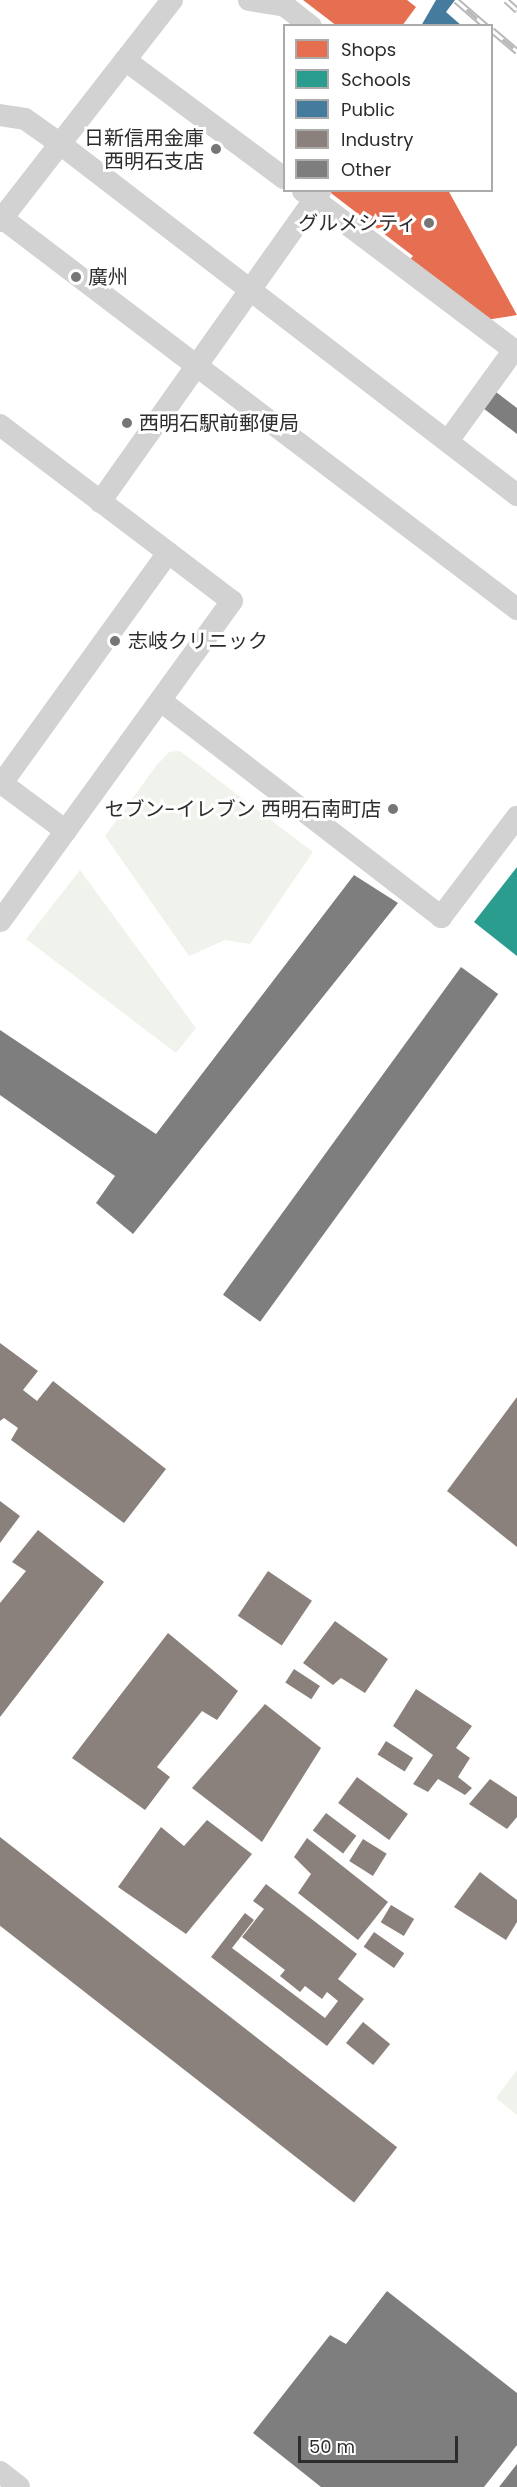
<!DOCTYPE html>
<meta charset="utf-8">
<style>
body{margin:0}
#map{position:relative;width:517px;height:2487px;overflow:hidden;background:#fff;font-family:Poppins,"Noto Sans JP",sans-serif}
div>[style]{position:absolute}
.green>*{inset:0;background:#f0f3eb}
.shops>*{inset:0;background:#e76f51}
.schools>*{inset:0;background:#2a9d8f}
.public>*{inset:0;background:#457b9d}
.industry>*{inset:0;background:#8a817c;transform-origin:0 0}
.building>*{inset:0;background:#7e7e7e;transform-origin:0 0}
.minor>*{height:22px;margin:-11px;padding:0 11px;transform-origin:11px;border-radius:11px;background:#d2d2d2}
.rail>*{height:7px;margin-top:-3.5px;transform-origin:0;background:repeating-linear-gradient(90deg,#fff 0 14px,#b9b9b9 0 28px);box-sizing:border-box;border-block:2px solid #b9b9b9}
.dots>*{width:16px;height:16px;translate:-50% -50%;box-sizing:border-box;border:3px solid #fff;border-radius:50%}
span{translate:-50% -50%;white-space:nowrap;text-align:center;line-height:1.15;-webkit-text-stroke:6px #fff;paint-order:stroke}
.poi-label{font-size:20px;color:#2d2d2d}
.right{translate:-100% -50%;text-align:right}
.left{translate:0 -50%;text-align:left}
.legend{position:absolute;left:283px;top:24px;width:210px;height:168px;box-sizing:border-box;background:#fff;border:2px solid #ababab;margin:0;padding:8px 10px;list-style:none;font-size:18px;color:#2d2d2d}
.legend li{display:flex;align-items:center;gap:12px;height:30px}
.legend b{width:30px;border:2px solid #ababab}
.scale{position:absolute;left:298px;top:2436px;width:160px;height:27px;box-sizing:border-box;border:3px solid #2d2d2d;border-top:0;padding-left:8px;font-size:18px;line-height:21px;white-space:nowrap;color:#2d2d2d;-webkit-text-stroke:4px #fff;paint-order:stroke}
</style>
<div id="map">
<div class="green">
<div style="clip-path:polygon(180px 751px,313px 852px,250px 944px,225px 940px,189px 956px,105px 836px,156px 766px,169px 752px)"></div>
<div style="clip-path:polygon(80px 870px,196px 1028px,176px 1053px,26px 939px)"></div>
<div style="clip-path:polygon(517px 2070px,517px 2115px,496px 2098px)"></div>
</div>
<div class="shops">
<div style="clip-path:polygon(303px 0,407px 0,416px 7px,402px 26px,337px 26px)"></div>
<div style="clip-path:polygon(327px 190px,448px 190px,517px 315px,486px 320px,408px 262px,413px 256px)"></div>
</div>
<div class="schools">
<div style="clip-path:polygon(517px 867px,517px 956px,474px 922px)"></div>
</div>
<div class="public">
<div style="clip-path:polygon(436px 0,455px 0,446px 12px,462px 26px,421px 26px)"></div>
</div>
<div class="industry">
<div style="clip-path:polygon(0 1343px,38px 1371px,23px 1390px,37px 1401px,53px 1381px,166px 1469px,124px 1523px,11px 1440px,18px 1428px,4px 1418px,0 1421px)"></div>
<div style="clip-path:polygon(517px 1397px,517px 1547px,447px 1491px)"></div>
<div style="clip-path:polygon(0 1501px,20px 1516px,0 1543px)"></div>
<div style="clip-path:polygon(38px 1530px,104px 1582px,0 1717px,0 1603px,26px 1571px,12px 1562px)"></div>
<div style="left:268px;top:1571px;width:53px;height:54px;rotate:34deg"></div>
<div style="clip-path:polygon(335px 1621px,388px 1659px,365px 1693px,341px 1678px,333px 1685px,303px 1663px)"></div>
<div style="clip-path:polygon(168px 1633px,238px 1691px,217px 1720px,202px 1711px,157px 1767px,170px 1777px,145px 1810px,72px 1758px)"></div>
<div style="left:294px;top:1669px;width:31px;height:16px;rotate:33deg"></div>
<div style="clip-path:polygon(416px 1689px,472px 1726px,456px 1748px,470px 1758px,458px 1777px,472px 1788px,465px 1795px,438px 1779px,428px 1792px,413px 1784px,433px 1755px,393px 1726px)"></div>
<div style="clip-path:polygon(265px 1704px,321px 1748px,262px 1842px,192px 1788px)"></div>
<div style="left:386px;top:1741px;width:32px;height:16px;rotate:32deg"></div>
<div style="left:357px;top:1777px;width:63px;height:32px;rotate:36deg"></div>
<div style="clip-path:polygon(490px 1779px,517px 1797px,517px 1817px,507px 1829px,469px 1804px)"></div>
<div style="left:326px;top:1813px;width:38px;height:22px;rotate:37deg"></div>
<div style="clip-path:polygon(207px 1820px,252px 1854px,186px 1934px,118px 1887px,161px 1827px,184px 1846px)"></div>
<div style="left:0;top:1837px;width:504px;height:70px;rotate:38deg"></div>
<div style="clip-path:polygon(307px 1838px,388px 1902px,358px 1940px,298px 1893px,311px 1874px,294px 1857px)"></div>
<div style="left:363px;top:1839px;width:28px;height:26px;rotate:32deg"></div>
<div style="clip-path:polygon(480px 1872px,517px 1900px,517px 1922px,506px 1940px,454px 1907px)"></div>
<div style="clip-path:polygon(266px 1884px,357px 1954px,338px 1979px,364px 1999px,327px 2046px,211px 1957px,245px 1913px,254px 1920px,232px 1948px,325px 2018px,338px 2001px,327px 1992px,322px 1999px,305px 1986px,300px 1992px,280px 1976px,285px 1970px,242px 1937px,264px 1909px,253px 1901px)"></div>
<div style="left:391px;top:1905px;width:27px;height:20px;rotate:31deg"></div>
<div style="left:374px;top:1932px;width:37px;height:18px;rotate:35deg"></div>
<div style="left:363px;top:2022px;width:35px;height:27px;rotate:39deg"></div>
</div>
<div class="building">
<div style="clip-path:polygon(496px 392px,517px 408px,517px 434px,483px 408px)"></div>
<div style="clip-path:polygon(354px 875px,398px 903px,133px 1234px,96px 1203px,115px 1176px,0 1095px,0 1030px,156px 1134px)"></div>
<div style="left:461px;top:967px;width:46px;height:405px;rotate:36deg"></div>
<div style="clip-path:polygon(387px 2291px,517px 2393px,517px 2445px,484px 2487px,321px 2487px,253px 2433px,330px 2335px,346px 2344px)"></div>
<div style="clip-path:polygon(517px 2464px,517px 2487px,499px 2487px)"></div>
</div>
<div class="minor">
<div style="left:249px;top:0;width:36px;rotate:9deg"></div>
<div style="left:285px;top:6px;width:33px;rotate:38deg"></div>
<div style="left:125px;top:60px;width:198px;rotate:36.6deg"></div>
<div style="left:0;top:115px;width:25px;rotate:9deg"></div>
<div style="left:25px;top:119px;width:42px;rotate:35.2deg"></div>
<div style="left:59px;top:143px;width:578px;rotate:37.54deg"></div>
<div style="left:303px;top:191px;width:264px;rotate:37deg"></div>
<div style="left:514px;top:350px;width:112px;rotate:126deg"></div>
<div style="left:2px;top:218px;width:647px;rotate:37.21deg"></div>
<div style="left:0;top:221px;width:280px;rotate:-52.1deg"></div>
<div style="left:0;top:425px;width:291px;rotate:37.2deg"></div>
<div style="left:232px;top:601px;width:395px;rotate:125.9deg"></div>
<div style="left:100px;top:502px;width:382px;rotate:-54.7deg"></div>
<div style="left:161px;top:701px;width:354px;rotate:37.6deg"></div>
<div style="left:441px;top:917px;width:126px;rotate:-52.8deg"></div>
<div style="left:0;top:782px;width:82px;rotate:36.6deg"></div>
<div style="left:2px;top:783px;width:284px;rotate:-54.2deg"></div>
<div style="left:0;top:2472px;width:24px;rotate:38deg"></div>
</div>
<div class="rail">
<div style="left:456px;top:0;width:40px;rotate:41deg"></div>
<div style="left:506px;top:0;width:15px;rotate:42deg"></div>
<div style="left:492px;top:30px;width:33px;rotate:40deg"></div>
</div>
<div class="dots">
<div style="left:216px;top:149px;background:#767676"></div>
<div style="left:429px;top:223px;background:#767676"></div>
<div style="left:76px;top:277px;background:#767676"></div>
<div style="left:127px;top:423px;background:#767676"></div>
<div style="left:115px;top:641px;background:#767676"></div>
<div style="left:393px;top:809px;background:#767676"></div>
</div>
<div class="poi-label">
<span class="right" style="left:204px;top:150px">日新信用金庫<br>西明石支店</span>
<span class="right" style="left:417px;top:223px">グルメシティ</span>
<span class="left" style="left:88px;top:277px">廣州</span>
<span class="left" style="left:139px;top:423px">西明石駅前郵便局</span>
<span class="left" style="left:128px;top:641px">志岐クリニック</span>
<span class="right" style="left:381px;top:809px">セブン-イレブン 西明石南町店</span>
</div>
<ul class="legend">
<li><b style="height:16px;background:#e76f51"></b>Shops</li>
<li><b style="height:16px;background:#2a9d8f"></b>Schools</li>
<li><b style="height:16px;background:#457b9d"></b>Public</li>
<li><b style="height:16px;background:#8a817c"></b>Industry</li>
<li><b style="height:16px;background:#7e7e7e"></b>Other</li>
</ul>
<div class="scale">50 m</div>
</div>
